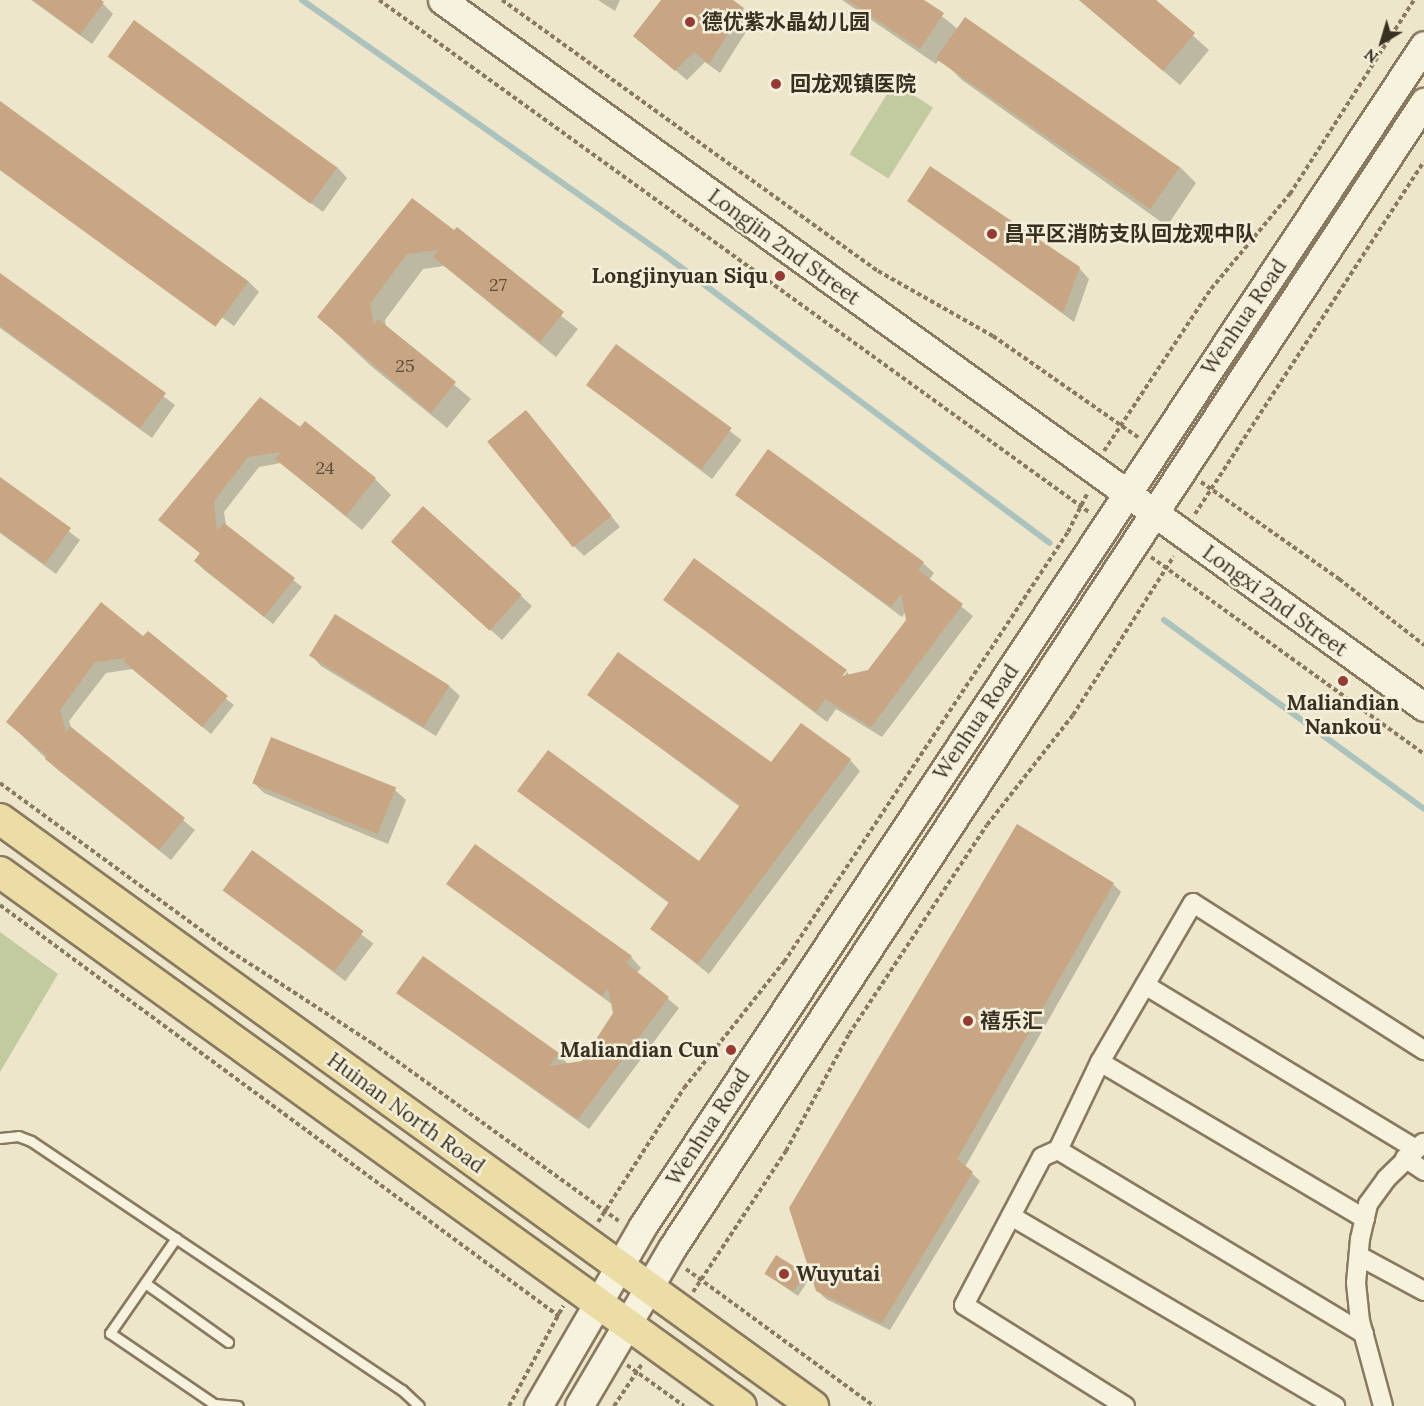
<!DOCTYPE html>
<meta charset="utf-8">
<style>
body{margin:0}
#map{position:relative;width:1424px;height:1406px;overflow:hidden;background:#ede6cb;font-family:Lora,"Noto Sans SC",serif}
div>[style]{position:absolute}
.green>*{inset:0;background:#c2ca9f;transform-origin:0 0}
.shadow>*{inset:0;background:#0003;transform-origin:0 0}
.stream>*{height:6px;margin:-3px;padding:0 3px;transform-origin:3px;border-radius:3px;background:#abc2bd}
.building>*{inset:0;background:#c8a684;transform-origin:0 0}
.path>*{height:4px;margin-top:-2px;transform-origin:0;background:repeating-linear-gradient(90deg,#897960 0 4.5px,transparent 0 7.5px)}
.roads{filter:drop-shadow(2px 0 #897960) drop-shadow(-2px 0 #897960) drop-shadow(0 2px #897960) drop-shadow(0 -2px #897960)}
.lane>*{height:9px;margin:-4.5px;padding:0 4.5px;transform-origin:4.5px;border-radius:4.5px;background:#f7f2de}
.street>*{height:18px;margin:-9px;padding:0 9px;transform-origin:9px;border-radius:9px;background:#f7f2de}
.secondary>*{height:27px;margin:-13.5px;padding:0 13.5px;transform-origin:13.5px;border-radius:13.5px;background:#f7f2de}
.primary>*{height:30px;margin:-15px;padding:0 15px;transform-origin:15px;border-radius:15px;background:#ecdda7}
.dots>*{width:16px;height:16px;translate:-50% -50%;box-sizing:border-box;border:3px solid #f4efda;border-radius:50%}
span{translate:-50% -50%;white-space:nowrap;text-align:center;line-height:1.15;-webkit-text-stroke:5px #f4efda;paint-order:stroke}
.number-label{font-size:18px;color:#5e4e3a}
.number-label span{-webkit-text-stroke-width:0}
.poi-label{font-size:21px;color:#3a3022;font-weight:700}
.left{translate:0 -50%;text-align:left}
.right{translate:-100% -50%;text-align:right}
.street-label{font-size:21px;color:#3a3022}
.north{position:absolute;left:1352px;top:12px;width:60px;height:60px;-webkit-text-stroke:4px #f4efda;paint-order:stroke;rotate:218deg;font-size:16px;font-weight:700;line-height:24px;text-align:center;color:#3a3022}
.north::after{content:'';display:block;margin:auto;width:21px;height:27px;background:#3a3022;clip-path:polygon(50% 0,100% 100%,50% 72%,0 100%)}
</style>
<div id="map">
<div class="green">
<div style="left:894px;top:83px;width:46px;height:84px;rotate:32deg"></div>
<div style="clip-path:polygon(0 932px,58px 974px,0 1072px)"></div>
</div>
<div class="shadow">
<div style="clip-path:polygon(31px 0,99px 0,113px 14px,92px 44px)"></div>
<div style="clip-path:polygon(598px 0,620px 0,615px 11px)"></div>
<div style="clip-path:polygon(663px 0,731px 0,754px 19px,720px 73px,705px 62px,687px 80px,635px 36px)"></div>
<div style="clip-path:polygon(842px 0,922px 0,959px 30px,936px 64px)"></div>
<div style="clip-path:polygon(1079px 0,1153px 0,1209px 50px,1180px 85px)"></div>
<div style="clip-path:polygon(110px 57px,337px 167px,347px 178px,323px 212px)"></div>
<div style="clip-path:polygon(946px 64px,1180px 167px,1196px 183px,1167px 226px,962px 80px)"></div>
<div style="clip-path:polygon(0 103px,248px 281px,259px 292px,234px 326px,0 159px)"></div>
<div style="clip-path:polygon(412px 200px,578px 329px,556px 357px,444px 266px,423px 269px,385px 320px,386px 327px,471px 399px,447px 428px,371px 366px,319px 317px)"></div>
<div style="clip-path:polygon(909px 201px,1079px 268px,1089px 279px,1074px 322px)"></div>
<div style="clip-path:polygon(0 275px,175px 405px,152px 438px,0 328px)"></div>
<div style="left:617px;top:346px;width:156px;height:49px;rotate:37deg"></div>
<div style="clip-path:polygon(260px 399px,375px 479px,391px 495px,362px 530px,281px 463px,259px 467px,224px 512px,226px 526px,302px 587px,273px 624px,203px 569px,196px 561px,201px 554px,171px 530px)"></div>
<div style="clip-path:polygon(536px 423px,620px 527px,584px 556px,574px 546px)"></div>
<div style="clip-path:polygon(0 479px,80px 540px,56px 574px,0 533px)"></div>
<div style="clip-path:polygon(737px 495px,923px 563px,934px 573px,929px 580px,973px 616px,882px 737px,836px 709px,827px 722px,665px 600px,839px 683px,847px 672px,850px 676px,869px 671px,908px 620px,906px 611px,902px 617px)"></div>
<div style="clip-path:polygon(404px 552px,521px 596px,532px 606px,502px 640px)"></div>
<div style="clip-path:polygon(101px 605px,234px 705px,211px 734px,132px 669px,106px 673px,69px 721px,72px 730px,195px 830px,171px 860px,58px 770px,8px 722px)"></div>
<div style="clip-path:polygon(311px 655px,449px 686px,460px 696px,436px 736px,321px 666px)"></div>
<div style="clip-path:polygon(589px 695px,771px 764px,850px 760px,860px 771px,709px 974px,652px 929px,670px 904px,519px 791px,700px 863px,740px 807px)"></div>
<div style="clip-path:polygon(254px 783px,395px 790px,406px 800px,388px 844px,264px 793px)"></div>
<div style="left:252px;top:852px;width:152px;height:47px;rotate:37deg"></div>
<div style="clip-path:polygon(448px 884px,631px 957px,641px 968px,637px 973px,679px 1008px,589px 1129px,398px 993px,558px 1054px,569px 1065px,583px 1062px,614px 1014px,613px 1005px)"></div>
<div style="clip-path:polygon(1113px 884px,1121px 892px,965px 1167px,980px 1181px,890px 1330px,826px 1299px,817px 1290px)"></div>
<div style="clip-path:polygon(766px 1274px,804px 1274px,809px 1279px,798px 1296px)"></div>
</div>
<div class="stream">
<div style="left:302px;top:0;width:445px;rotate:35.1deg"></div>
<div style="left:666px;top:256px;width:479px;rotate:36.8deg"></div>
<div style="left:1164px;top:620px;width:321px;rotate:36deg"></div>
</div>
<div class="building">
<div style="clip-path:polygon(33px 0,101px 0,104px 2px,80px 35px)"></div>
<div style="clip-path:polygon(661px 0,733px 0,744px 8px,709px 64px,694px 52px,675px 71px,633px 36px)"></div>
<div style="clip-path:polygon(847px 0,924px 0,944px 13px,920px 49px)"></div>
<div style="clip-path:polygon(1079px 0,1156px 0,1195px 33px,1163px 71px)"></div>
<div style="left:965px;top:17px;width:262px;height:51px;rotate:35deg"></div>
<div style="left:134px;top:20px;width:251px;height:45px;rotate:36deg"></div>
<div style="left:0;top:101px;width:307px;height:56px;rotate:36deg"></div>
<div style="clip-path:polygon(930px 166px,1080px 267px,1063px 313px,907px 201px)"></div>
<div style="clip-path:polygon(412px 198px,454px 230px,457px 227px,564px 312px,540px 342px,433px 257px,439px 250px,407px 254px,370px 304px,374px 325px,378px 319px,456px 382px,431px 413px,317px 317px)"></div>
<div style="clip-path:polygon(0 273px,166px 393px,140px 428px,0 326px)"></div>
<div style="left:616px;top:344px;width:143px;height:51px;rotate:36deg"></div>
<div style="clip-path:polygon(260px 397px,300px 427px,305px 421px,376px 478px,346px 516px,275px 459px,281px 452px,248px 457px,214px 501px,217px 531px,224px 523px,295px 578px,264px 617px,194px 561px,200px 553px,158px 520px)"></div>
<div style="left:526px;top:410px;width:136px;height:50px;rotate:51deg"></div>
<div style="clip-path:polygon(768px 449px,924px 562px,918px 570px,963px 604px,871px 727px,825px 699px,816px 712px,663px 600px,694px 558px,847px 670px,842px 676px,868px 670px,906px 620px,901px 594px,891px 607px,735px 495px)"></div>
<div style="clip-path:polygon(0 477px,71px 528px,45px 564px,0 532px)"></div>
<div style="left:423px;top:506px;width:133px;height:48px;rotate:42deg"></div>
<div style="clip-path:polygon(101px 602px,143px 636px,148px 631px,228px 696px,202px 727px,123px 661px,126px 658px,95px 662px,60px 710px,66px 732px,71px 727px,185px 818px,159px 850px,45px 759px,47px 756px,6px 722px)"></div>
<div style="left:335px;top:614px;width:135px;height:49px;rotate:32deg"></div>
<div style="clip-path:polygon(618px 652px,771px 762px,801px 723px,851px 759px,698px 964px,650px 929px,669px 902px,517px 791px,548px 750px,699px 861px,740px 805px,587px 695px)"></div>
<div style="left:271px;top:737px;width:135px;height:50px;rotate:22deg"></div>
<div style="clip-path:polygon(1017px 824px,1114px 883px,957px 1159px,973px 1172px,882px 1323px,816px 1291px,789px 1208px)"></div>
<div style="clip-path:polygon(475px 844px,632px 956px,626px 963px,669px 997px,578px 1119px,396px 993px,423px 956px,559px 1053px,549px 1066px,582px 1061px,613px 1013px,608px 988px,602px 996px,446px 884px)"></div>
<div style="left:252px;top:850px;width:138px;height:50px;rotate:36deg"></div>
<div style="left:776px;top:1255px;width:34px;height:22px;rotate:32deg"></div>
</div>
<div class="path">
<div style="left:379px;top:0;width:875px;rotate:35.8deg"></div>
<div style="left:502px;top:0;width:463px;rotate:35.8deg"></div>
<div style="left:878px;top:271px;width:132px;rotate:29.5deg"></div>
<div style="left:993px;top:336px;width:178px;rotate:34.9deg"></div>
<div style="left:1104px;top:451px;width:194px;rotate:-56.6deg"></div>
<div style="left:1211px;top:289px;width:124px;rotate:-50.3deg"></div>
<div style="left:1290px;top:194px;width:230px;rotate:-57.4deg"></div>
<div style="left:1201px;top:482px;width:169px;rotate:35.1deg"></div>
<div style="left:1339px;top:579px;width:108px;rotate:37.8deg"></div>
<div style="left:1195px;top:514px;width:420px;rotate:-57deg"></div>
<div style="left:1151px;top:557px;width:337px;rotate:35.8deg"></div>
<div style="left:0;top:783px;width:278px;rotate:36.2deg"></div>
<div style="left:224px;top:947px;width:176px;rotate:33deg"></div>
<div style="left:372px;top:1043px;width:304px;rotate:35.8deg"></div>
<div style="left:0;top:905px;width:695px;rotate:36.34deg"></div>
<div style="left:598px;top:1222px;width:159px;rotate:-57.3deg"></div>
<div style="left:684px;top:1088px;width:161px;rotate:-51.6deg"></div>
<div style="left:784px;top:962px;width:515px;rotate:-56.56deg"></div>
<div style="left:1068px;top:532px;width:45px;rotate:-63.4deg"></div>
<div style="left:686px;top:1269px;width:233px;rotate:36.1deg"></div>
<div style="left:693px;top:1292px;width:169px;rotate:-56.6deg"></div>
<div style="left:786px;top:1151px;width:133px;rotate:-61.7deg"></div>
<div style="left:849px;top:1034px;width:250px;rotate:-56.6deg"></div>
<div style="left:987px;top:825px;width:140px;rotate:-52deg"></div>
<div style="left:1073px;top:715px;width:188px;rotate:-57.6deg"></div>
<div style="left:627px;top:1365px;width:70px;rotate:35.7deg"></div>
<div style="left:509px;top:1406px;width:114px;rotate:-61.6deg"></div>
<div style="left:614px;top:1406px;width:50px;rotate:-56.3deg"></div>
</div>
<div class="roads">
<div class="lane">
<div style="left:0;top:1138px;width:18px;rotate:-6deg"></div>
<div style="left:18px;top:1136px;width:14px;rotate:21deg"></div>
<div style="left:31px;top:1141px;width:447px;rotate:33.9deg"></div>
<div style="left:402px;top:1390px;width:23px;rotate:43deg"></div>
<div style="left:176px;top:1238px;width:116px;rotate:124.8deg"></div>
<div style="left:110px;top:1333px;width:126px;rotate:34.3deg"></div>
<div style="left:214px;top:1404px;width:24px;rotate:5deg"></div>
<div style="left:145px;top:1283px;width:102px;rotate:35.4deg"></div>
</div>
<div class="street">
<div style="left:1145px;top:985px;width:315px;rotate:31.2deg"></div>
<div style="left:1100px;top:1062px;width:308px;rotate:30.6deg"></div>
<div style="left:1058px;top:1150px;width:98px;rotate:-64.5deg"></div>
<div style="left:1100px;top:1062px;width:184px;rotate:-59.7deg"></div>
<div style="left:1193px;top:903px;width:274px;rotate:32.5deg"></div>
<div style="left:1405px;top:1158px;width:23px;rotate:34deg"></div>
<div style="left:1011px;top:1216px;width:376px;rotate:30.4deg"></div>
<div style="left:1359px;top:1256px;width:74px;rotate:28.3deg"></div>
<div style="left:1125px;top:1406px;width:190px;rotate:-147.9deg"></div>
<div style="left:964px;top:1305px;width:167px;rotate:-62.2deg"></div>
<div style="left:1042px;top:1157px;width:17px;rotate:-24deg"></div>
<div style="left:1058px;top:1150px;width:357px;rotate:31deg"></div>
<div style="left:1383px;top:1406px;width:88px;rotate:-105.1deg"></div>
<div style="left:1360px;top:1321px;width:38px;rotate:-96deg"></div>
<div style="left:1356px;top:1283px;width:44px;rotate:-84.8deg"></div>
<div style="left:1360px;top:1239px;width:36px;rotate:-77deg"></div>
<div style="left:1368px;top:1204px;width:31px;rotate:-54deg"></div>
<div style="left:1386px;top:1179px;width:52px;rotate:-44.2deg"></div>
</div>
<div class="secondary">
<div style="left:442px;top:0;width:1210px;rotate:35.75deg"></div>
<div style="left:538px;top:1406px;width:207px;rotate:-59.8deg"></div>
<div style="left:642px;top:1227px;width:1417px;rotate:-56.51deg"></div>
<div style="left:579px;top:1406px;width:183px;rotate:-59.5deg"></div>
<div style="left:672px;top:1248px;width:1371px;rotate:-56.73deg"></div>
</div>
<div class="primary">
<div style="left:0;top:819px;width:1003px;rotate:35.83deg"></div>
<div style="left:0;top:872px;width:913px;rotate:35.78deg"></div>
</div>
</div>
<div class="dots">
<div style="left:690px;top:22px;background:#943b34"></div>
<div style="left:776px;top:84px;background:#943b34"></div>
<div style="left:992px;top:234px;background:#943b34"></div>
<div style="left:780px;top:276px;background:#943b34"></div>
<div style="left:1343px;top:681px;background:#943b34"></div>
<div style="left:968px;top:1021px;background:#943b34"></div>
<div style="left:731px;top:1050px;background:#943b34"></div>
<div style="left:784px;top:1274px;background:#943b34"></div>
</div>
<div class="number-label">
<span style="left:498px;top:285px">27</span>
<span style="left:405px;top:366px">25</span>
<span style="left:325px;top:468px">24</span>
</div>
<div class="poi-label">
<span class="left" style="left:702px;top:22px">德优紫水晶幼儿园</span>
<span class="left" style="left:790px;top:84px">回龙观镇医院</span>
<span class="left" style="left:1004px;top:234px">昌平区消防支队回龙观中队</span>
<span class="right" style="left:768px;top:276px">Longjinyuan Siqu</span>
<span style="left:1343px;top:715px">Maliandian<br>Nankou</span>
<span class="left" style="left:980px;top:1021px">禧乐汇</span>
<span class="right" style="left:719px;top:1050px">Maliandian Cun</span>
<span class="left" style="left:796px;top:1274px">Wuyutai</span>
</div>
<div class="street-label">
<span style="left:784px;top:247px;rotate:36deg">Longjin 2nd Street</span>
<span style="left:1244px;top:317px;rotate:-56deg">Wenhua Road</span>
<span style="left:1275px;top:601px;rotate:36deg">Longxi 2nd Street</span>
<span style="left:976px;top:722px;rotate:-56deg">Wenhua Road</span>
<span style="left:406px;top:1113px;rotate:36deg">Huinan North Road</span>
<span style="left:708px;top:1127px;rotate:-57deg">Wenhua Road</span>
</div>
<div class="north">N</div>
</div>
